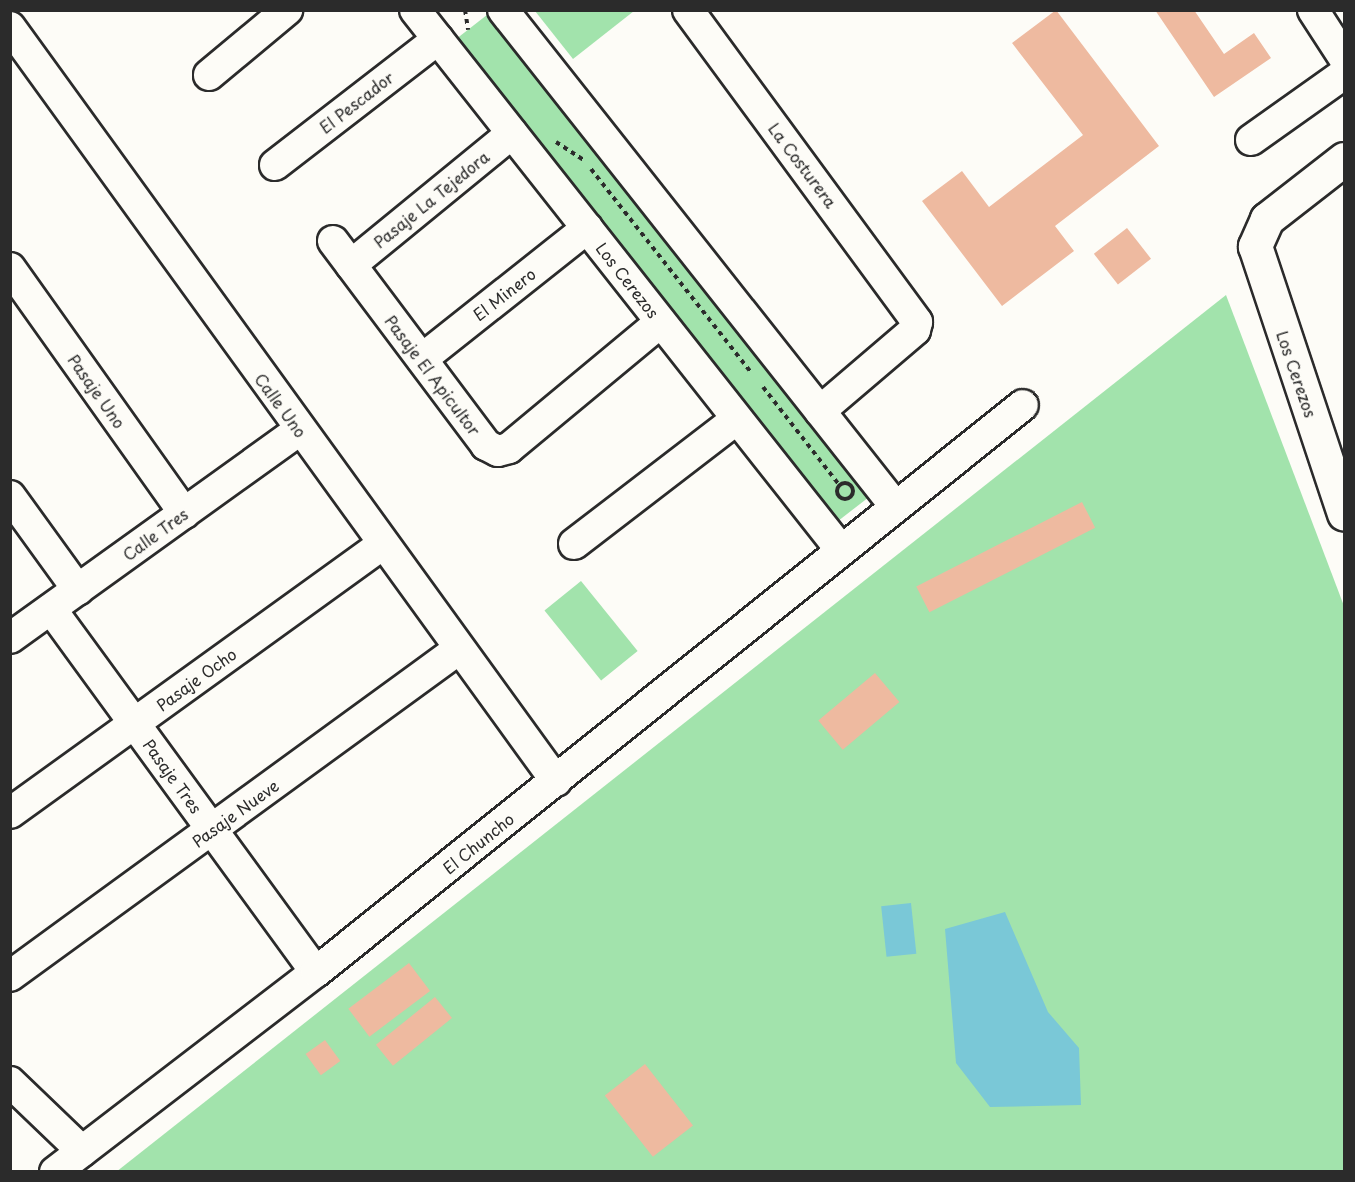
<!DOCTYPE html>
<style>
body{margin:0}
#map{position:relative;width:1355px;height:1182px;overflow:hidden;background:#fdfcf7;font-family:"Playpen Sans",sans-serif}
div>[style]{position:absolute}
.green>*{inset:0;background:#a2e3ac;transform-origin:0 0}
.water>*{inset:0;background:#7ac8d7;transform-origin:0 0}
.building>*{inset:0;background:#eebaa0;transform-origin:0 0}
.path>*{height:4px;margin-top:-2px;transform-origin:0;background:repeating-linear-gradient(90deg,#2b2b2b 0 4.5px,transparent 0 9px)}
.path>.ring{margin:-2px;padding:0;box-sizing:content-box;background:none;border:4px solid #2b2b2b;border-radius:50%}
.roads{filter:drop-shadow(2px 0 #2b2b2b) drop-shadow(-2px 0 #2b2b2b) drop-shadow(0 2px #2b2b2b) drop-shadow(0 -2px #2b2b2b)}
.street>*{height:30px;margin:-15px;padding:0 15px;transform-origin:15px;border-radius:15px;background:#fdfcf7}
.secondary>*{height:33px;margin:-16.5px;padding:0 16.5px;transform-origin:16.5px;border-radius:16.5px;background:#fdfcf7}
span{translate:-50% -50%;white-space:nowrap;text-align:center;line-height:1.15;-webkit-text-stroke:4.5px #fdfcf7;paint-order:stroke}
.street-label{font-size:16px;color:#2b2b2b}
.frame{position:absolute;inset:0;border:12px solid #2b2b2b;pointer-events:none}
</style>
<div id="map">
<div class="green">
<div style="left:492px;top:11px;width:615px;height:54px;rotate:52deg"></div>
<div style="clip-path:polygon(535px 11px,634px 11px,573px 59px)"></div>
<div style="clip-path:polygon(1226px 295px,1344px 606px,1344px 1171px,116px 1172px)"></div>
<div style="left:581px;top:581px;width:90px;height:47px;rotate:51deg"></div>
</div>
<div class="water">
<div style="left:911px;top:903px;width:51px;height:30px;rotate:84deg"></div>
<div style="clip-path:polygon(1005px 912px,1048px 1012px,1079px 1048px,1081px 1105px,990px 1107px,956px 1063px,945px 929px)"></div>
</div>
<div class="building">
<div style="clip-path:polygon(1056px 10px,1159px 146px,1055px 226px,1074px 251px,1002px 306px,922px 201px,962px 171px,989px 207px,1083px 135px,1012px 43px)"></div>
<div style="clip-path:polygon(1155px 10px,1194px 10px,1224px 54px,1254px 33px,1271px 58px,1214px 97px)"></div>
<div style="left:1127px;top:228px;width:39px;height:42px;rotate:52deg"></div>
<div style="left:1082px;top:502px;width:29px;height:186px;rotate:63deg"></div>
<div style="left:875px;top:673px;width:38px;height:74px;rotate:50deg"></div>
<div style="left:409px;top:963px;width:35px;height:76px;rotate:53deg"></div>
<div style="left:435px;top:997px;width:27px;height:76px;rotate:51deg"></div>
<div style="left:325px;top:1040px;width:26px;height:24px;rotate:54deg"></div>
<div style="left:645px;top:1064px;width:78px;height:51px;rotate:52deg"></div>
</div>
<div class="path">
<div style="left:465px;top:10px;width:20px;rotate:81deg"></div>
<div style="left:556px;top:142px;width:33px;rotate:33deg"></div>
<div style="left:591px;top:169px;width:258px;rotate:51.8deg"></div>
<div style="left:763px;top:387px;width:125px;rotate:52.1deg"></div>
<div class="ring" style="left:837px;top:483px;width:12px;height:12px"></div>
</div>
<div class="roads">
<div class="street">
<div style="left:415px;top:10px;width:688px;rotate:51.73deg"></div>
<div style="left:503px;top:10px;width:632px;rotate:51.68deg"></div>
<div style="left:688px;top:10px;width:387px;rotate:53.7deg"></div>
<div style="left:917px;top:322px;width:8px;rotate:104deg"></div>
<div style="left:915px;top:330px;width:125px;rotate:139.5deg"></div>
<div style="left:1313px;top:10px;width:57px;rotate:57.1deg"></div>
<div style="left:10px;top:27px;width:931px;rotate:54.09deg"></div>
<div style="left:209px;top:75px;width:102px;rotate:-39.8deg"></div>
<div style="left:1251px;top:140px;width:114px;rotate:-35.4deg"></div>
<div style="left:275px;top:165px;width:206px;rotate:-37.7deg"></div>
<div style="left:333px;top:241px;width:255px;rotate:53.1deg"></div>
<div style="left:486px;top:445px;width:13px;rotate:27deg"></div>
<div style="left:498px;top:451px;width:11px;rotate:-15deg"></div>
<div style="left:509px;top:448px;width:197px;rotate:-39.7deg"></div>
<div style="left:351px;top:265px;width:208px;rotate:-39.3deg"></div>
<div style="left:10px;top:268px;width:301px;rotate:54.6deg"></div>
<div style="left:422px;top:359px;width:211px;rotate:-38.4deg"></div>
<div style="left:10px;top:496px;width:116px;rotate:54.1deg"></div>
<div style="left:574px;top:544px;width:205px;rotate:-37.5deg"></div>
<div style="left:51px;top:609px;width:449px;rotate:53.9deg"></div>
<div style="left:10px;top:638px;width:356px;rotate:-35.7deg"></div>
<div style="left:10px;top:813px;width:460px;rotate:-35.8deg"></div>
<div style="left:10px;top:976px;width:555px;rotate:-36.07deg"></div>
<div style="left:10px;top:1082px;width:100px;rotate:43.8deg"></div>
<div style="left:55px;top:1172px;width:329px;rotate:-37.5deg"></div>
<div style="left:316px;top:972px;width:906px;rotate:-38.73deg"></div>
</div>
<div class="secondary">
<div style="left:1344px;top:159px;width:98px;rotate:142.1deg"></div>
<div style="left:1267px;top:219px;width:30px;rotate:114deg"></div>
<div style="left:1255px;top:246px;width:282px;rotate:71.6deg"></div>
</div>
</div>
<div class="street-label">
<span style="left:356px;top:102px;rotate:-38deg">El Pescador</span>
<span style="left:803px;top:165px;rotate:53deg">La Costurera</span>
<span style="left:431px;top:199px;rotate:-39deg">Pasaje La Tejedora</span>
<span style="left:628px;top:280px;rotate:52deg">Los Cerezos</span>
<span style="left:504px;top:294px;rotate:-38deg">El Minero</span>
<span style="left:1297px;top:374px;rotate:71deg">Los Cerezos</span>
<span style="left:433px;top:375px;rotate:53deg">Pasaje El Apicultor</span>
<span style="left:97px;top:391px;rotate:55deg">Pasaje Uno</span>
<span style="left:281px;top:405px;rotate:54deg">Calle Uno</span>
<span style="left:155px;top:534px;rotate:-36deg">Calle Tres</span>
<span style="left:196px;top:679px;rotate:-36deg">Pasaje Ocho</span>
<span style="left:173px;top:776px;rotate:54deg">Pasaje Tres</span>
<span style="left:235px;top:813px;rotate:-36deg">Pasaje Nueve</span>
<span style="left:478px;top:843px;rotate:-39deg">El Chuncho</span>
</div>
<div class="frame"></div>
</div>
